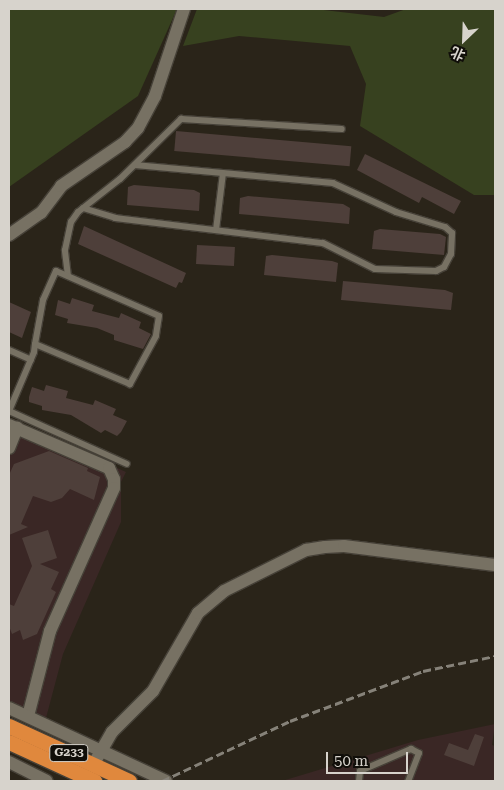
<!DOCTYPE html>
<meta charset="utf-8">
<style>
body{margin:0}
#map{position:relative;width:504px;height:790px;overflow:hidden;background:#2a2419;font-family:"Roboto Serif","Noto Sans SC",serif}
div>[style]{position:absolute}
.commercial>*{inset:0;background:#3a2725}
.green>*{inset:0;background:#37411f}
.building>*{inset:0;background:#4e3f3a;transform-origin:0 0}
.roads{filter:drop-shadow(1px 0 #464138) drop-shadow(-1px 0 #464138) drop-shadow(0 1px #464138) drop-shadow(0 -1px #464138)}
.lane>*{height:6px;margin:-3px;padding:0 3px;transform-origin:3px;border-radius:3px;background:#777163}
.street>*{height:12px;margin:-6px;padding:0 6px;transform-origin:6px;border-radius:6px;background:#777163}
.highway>*{height:15px;margin:-7.5px;padding:0 7.5px;transform-origin:7.5px;border-radius:7.5px;background:#e0883d}
.rail>*{height:3px;margin-top:-1.5px;transform-origin:0;background:repeating-linear-gradient(90deg,#868279 0 8px,transparent 0 12px)}
span{translate:-50% -50%;white-space:nowrap;text-align:center;line-height:1.15;-webkit-text-stroke:4px #100e09;paint-order:stroke}
.shield-label span{padding:1px 4px;background:#100e09;border:1px solid;border-radius:4px;-webkit-text-stroke-width:0}
.shield-label{font-size:12px;color:#d7d3cc;font-weight:700}
.frame{position:absolute;inset:0;border:10px solid #d7d3cc;pointer-events:none}
.north{position:absolute;left:439px;top:15px;width:50px;height:50px;-webkit-text-stroke:4px #100e09;paint-order:stroke;rotate:204deg;font-size:14px;font-weight:700;line-height:20px;text-align:center;color:#d7d3cc}
.north::after{content:'';display:block;margin:auto;width:18px;height:22px;background:#d7d3cc;clip-path:polygon(50% 0,100% 100%,50% 72%,0 100%)}
.scale{position:absolute;left:326px;top:752px;width:82px;height:22px;box-sizing:border-box;border:2px solid #d7d3cc;border-top:0;padding-left:6px;font-size:15px;line-height:18px;white-space:nowrap;color:#d7d3cc;-webkit-text-stroke:4px #100e09;paint-order:stroke}
</style>
<div id="map">
<div class="commercial">
<div style="clip-path:polygon(9px 419px,126px 472px,121px 482px,121px 522px,63px 654px,46px 718px,9px 703px)"></div>
<div style="clip-path:polygon(495px 724px,492px 745px,495px 746px,495px 781px,282px 781px,418px 740px)"></div>
</div>
<div class="green">
<div style="clip-path:polygon(9px 9px,177px 9px,138px 96px,9px 187px)"></div>
<div style="clip-path:polygon(197px 9px,315px 9px,384px 17px,406px 9px,495px 9px,495px 195px,474px 195px,360px 126px,366px 84px,350px 46px,239px 36px,183px 46px)"></div>
</div>
<div class="building">
<div style="left:176px;top:131px;width:176px;height:20px;rotate:5deg"></div>
<div style="clip-path:polygon(365px 154px,461px 201px,454px 214px,422px 197px,419px 203px,357px 170px)"></div>
<div style="clip-path:polygon(134px 185px,194px 190px,200px 193px,199px 211px,127px 205px,128px 187px)"></div>
<div style="clip-path:polygon(248px 196px,343px 204px,350px 208px,349px 224px,239px 214px,240px 198px)"></div>
<div style="clip-path:polygon(84px 226px,186px 273px,182px 283px,179px 282px,176px 288px,78px 244px)"></div>
<div style="clip-path:polygon(380px 229px,440px 234px,446px 237px,444px 255px,372px 249px,374px 231px)"></div>
<div style="left:197px;top:245px;width:38px;height:19px;rotate:3deg"></div>
<div style="clip-path:polygon(272px 255px,332px 261px,338px 263px,336px 282px,264px 275px,266px 256px)"></div>
<div style="clip-path:polygon(343px 281px,445px 290px,453px 293px,451px 310px,341px 300px)"></div>
<div style="clip-path:polygon(72px 298px,94px 305px,92px 311px,119px 318px,121px 313px,141px 322px,139px 328px,151px 334px,143px 349px,114px 340px,114px 335px,97px 328px,67px 323px,68px 319px,55px 315px,58px 300px,70px 304px)"></div>
<div style="clip-path:polygon(9px 302px,31px 312px,22px 338px,9px 332px)"></div>
<div style="clip-path:polygon(46px 385px,68px 391px,66px 398px,93px 405px,95px 400px,116px 409px,113px 415px,127px 421px,121px 432px,117px 436px,105px 430px,101px 433px,71px 415px,42px 410px,42px 406px,29px 402px,29px 397px,32px 387px,44px 391px)"></div>
<div style="clip-path:polygon(49px 451px,88px 468px,87px 471px,100px 477px,94px 500px,70px 489px,62px 498px,51px 502px,33px 496px,21px 524px,28px 527px,9px 535px,9px 475px,14px 464px)"></div>
<div style="clip-path:polygon(48px 530px,57px 558px,40px 564px,59px 572px,51px 589px,56px 592px,37px 634px,23px 640px,20px 630px,12px 634px,9px 626px,9px 604px,14px 606px,32px 566px,22px 538px)"></div>
<div style="clip-path:polygon(475px 734px,484px 737px,474px 766px,444px 755px,449px 743px,468px 750px)"></div>
</div>
<div class="roads">
<div class="lane">
<div style="left:83px;top:208px;width:34px;rotate:17deg"></div>
<div style="left:115px;top:218px;width:209px;rotate:6.9deg"></div>
<div style="left:323px;top:243px;width:58px;rotate:26.6deg"></div>
<div style="left:375px;top:269px;width:61px;rotate:1.9deg"></div>
<div style="left:436px;top:271px;width:9px;rotate:-27deg"></div>
<div style="left:444px;top:267px;width:15px;rotate:-62deg"></div>
<div style="left:451px;top:254px;width:21px;rotate:-87deg"></div>
<div style="left:452px;top:233px;width:9px;rotate:-139deg"></div>
<div style="left:445px;top:227px;width:51px;rotate:-163deg"></div>
<div style="left:396px;top:212px;width:69px;rotate:-155.3deg"></div>
<div style="left:333px;top:183px;width:199px;rotate:-174.8deg"></div>
<div style="left:216px;top:230px;width:57px;rotate:-83deg"></div>
<div style="left:68px;top:276px;width:26px;rotate:-97deg"></div>
<div style="left:65px;top:250px;width:29px;rotate:-78deg"></div>
<div style="left:71px;top:222px;width:12px;rotate:-55deg"></div>
<div style="left:78px;top:212px;width:53px;rotate:-38.2deg"></div>
<div style="left:120px;top:179px;width:86px;rotate:-44.5deg"></div>
<div style="left:181px;top:119px;width:161px;rotate:3.6deg"></div>
<div style="left:9px;top:350px;width:24px;rotate:24deg"></div>
<div style="left:9px;top:411px;width:64px;rotate:-67deg"></div>
<div style="left:34px;top:352px;width:8px;rotate:-83deg"></div>
<div style="left:35px;top:344px;width:45px;rotate:-79.7deg"></div>
<div style="left:43px;top:300px;width:32px;rotate:-66deg"></div>
<div style="left:56px;top:271px;width:112px;rotate:23.6deg"></div>
<div style="left:159px;top:316px;width:20px;rotate:99deg"></div>
<div style="left:156px;top:336px;width:55px;rotate:118.4deg"></div>
<div style="left:130px;top:384px;width:103px;rotate:-157.2deg"></div>
<div style="left:9px;top:411px;width:129px;rotate:24.2deg"></div>
<div style="left:359px;top:781px;width:10px;rotate:-84deg"></div>
<div style="left:360px;top:771px;width:56px;rotate:-23.3deg"></div>
<div style="left:411px;top:749px;width:9px;rotate:27deg"></div>
<div style="left:419px;top:753px;width:30px;rotate:111deg"></div>
</div>
<div class="street">
<div style="left:9px;top:235px;width:39px;rotate:-35deg"></div>
<div style="left:41px;top:213px;width:34px;rotate:-53deg"></div>
<div style="left:61px;top:186px;width:78px;rotate:-34.5deg"></div>
<div style="left:125px;top:142px;width:19px;rotate:-47deg"></div>
<div style="left:138px;top:128px;width:36px;rotate:-62deg"></div>
<div style="left:155px;top:96px;width:92px;rotate:-71.6deg"></div>
<div style="left:9px;top:425px;width:109px;rotate:23.3deg"></div>
<div style="left:109px;top:468px;width:12px;rotate:66deg"></div>
<div style="left:114px;top:479px;width:9px;rotate:90deg"></div>
<div style="left:114px;top:488px;width:157px;rotate:114.1deg"></div>
<div style="left:50px;top:631px;width:88px;rotate:104.5deg"></div>
<div style="left:9px;top:448px;width:22px;rotate:-68deg"></div>
<div style="left:9px;top:708px;width:173px;rotate:24.9deg"></div>
<div style="left:9px;top:762px;width:42px;rotate:26.6deg"></div>
<div style="left:93px;top:765px;width:38px;rotate:-60deg"></div>
<div style="left:112px;top:732px;width:58px;rotate:-45deg"></div>
<div style="left:153px;top:691px;width:90px;rotate:-60deg"></div>
<div style="left:198px;top:613px;width:34px;rotate:-40deg"></div>
<div style="left:224px;top:591px;width:92px;rotate:-26.6deg"></div>
<div style="left:306px;top:550px;width:19px;rotate:-9deg"></div>
<div style="left:325px;top:547px;width:19px;rotate:-3deg"></div>
<div style="left:344px;top:546px;width:152px;rotate:7.2deg"></div>
</div>
<div class="highway">
<div style="left:9px;top:726px;width:132px;rotate:24.6deg"></div>
<div style="left:9px;top:742px;width:94px;rotate:24.6deg"></div>
</div>
</div>
<div class="rail">
<div style="left:162px;top:781px;width:141px;rotate:-25.1deg"></div>
<div style="left:290px;top:721px;width:142px;rotate:-20.6deg"></div>
<div style="left:423px;top:671px;width:74px;rotate:-11.8deg"></div>
</div>
<div class="shield-label">
<span style="left:69px;top:753px">G233</span>
</div>
<div class="frame"></div>
<div class="north">北</div>
<div class="scale">50 m</div>
</div>
